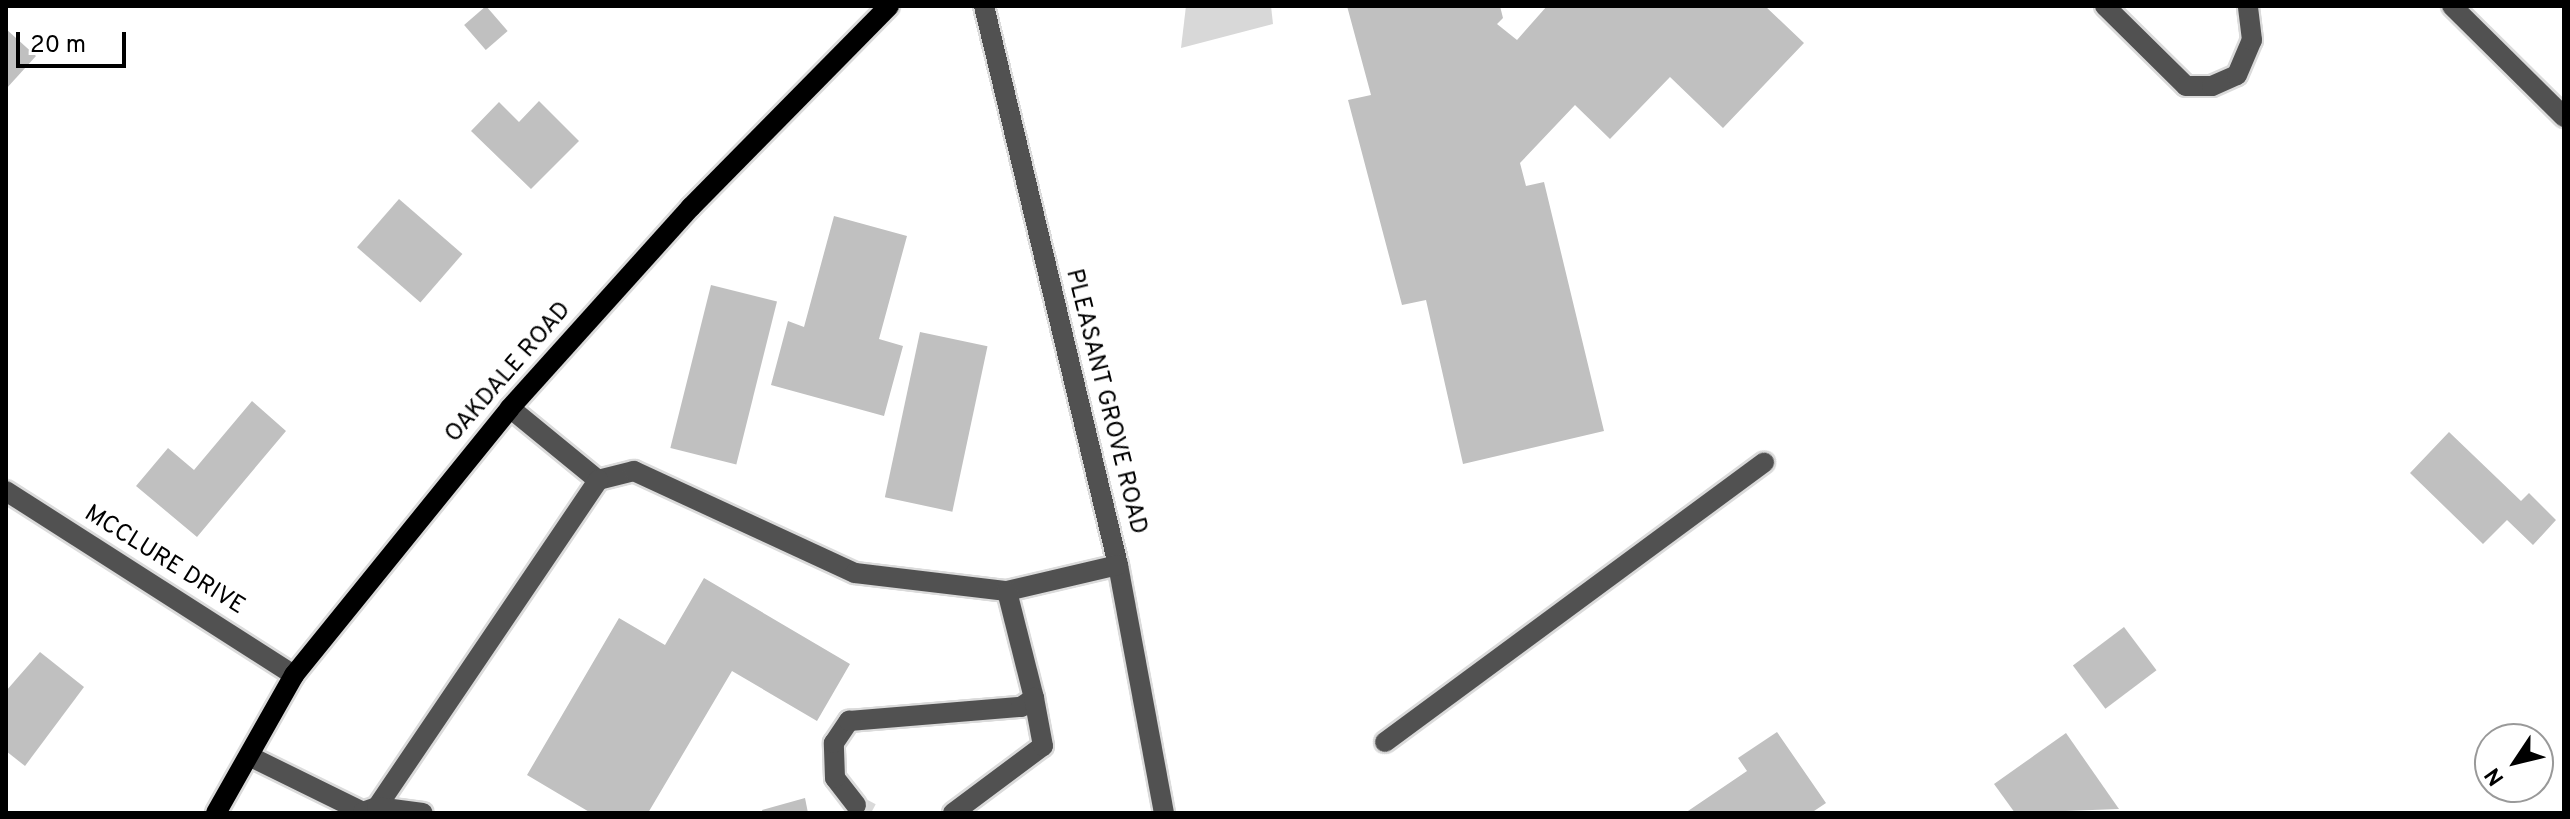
<!DOCTYPE html>
<style>
body{margin:0}
#map{position:relative;width:2570px;height:819px;overflow:hidden;background:#fff;font-family:Overpass,sans-serif}
div>[style]{position:absolute}
.green>*{inset:0;background:#d8d8d8}
.building>*{inset:0;background:#c0c0c0;transform-origin:0 0}
.minor-tunnel>*{height:20px;margin-top:-10px;transform-origin:0;background:repeating-linear-gradient(90deg,#d9d9d9 0 20px,transparent 0 30px)}
.roads{filter:drop-shadow(2px 0 #dbdbdb) drop-shadow(-2px 0 #dbdbdb) drop-shadow(0 2px #dbdbdb) drop-shadow(0 -2px #dbdbdb)}
.minor>*{height:20px;margin:-10px;padding:0 10px;transform-origin:10px;border-radius:10px;background:#515151}
.major>*{height:20px;margin:-10px;padding:0 10px;transform-origin:10px;border-radius:10px;background:#000}
span{translate:-50% -50%;white-space:nowrap;text-align:center;line-height:1.15;-webkit-text-stroke:6px #fff;paint-order:stroke}
.street-label{font-size:24px;color:#000}
.frame{position:absolute;inset:0;border:8px solid #000;pointer-events:none}
.north{position:absolute;left:2474px;top:723px;width:80px;height:80px;box-sizing:border-box;background:#fff;border:2px solid #999;border-radius:50%;rotate:235deg;font-size:22px;font-weight:700;line-height:32px;text-align:center;color:#000}
.north::after{content:'';display:block;margin:auto;width:28px;height:36px;background:#000;clip-path:polygon(50% 0,100% 100%,50% 72%,0 100%)}
.scale{position:absolute;left:16px;top:32px;width:110px;height:36px;box-sizing:border-box;border:4px solid #000;border-top:0;padding-left:10px;font-size:24px;line-height:28px;white-space:nowrap;color:#000;-webkit-text-stroke:6px #fff;paint-order:stroke}
</style>
<div id="map">
<div class="green">
<div style="clip-path:polygon(1186px 6px,1271px 6px,1273px 24px,1181px 48px)"></div>
</div>
<div class="building">
<div style="left:486px;top:6px;width:33px;height:29px;rotate:49deg"></div>
<div style="clip-path:polygon(1347px 6px,1500px 6px,1503px 18px,1497px 24px,1517px 40px,1547px 6px,1765px 6px,1804px 43px,1723px 128px,1670px 77px,1610px 139px,1575px 105px,1520px 163px,1526px 186px,1544px 182px,1604px 431px,1463px 464px,1426px 300px,1402px 305px,1348px 100px,1371px 95px)"></div>
<div style="clip-path:polygon(6px 29px,36px 56px,6px 89px)"></div>
<div style="clip-path:polygon(539px 101px,579px 141px,531px 189px,471px 131px,499px 102px,519px 122px)"></div>
<div style="left:399px;top:199px;width:84px;height:64px;rotate:41deg"></div>
<div style="clip-path:polygon(834px 216px,907px 236px,879px 339px,903px 346px,884px 416px,771px 385px,788px 321px,804px 327px)"></div>
<div style="left:711px;top:285px;width:68px;height:168px;rotate:14deg"></div>
<div style="left:920px;top:332px;width:69px;height:169px;rotate:12deg"></div>
<div style="clip-path:polygon(252px 401px,286px 431px,197px 537px,136px 486px,168px 448px,194px 470px)"></div>
<div style="clip-path:polygon(2449px 432px,2521px 501px,2529px 493px,2556px 520px,2533px 545px,2507px 520px,2483px 544px,2410px 473px)"></div>
<div style="clip-path:polygon(704px 578px,850px 664px,817px 721px,732px 671px,648px 813px,591px 813px,527px 775px,619px 618px,665px 645px)"></div>
<div style="left:2124px;top:627px;width:54px;height:64px;rotate:53deg"></div>
<div style="clip-path:polygon(40px 652px,84px 687px,25px 766px,6px 751px,6px 691px)"></div>
<div style="clip-path:polygon(1777px 732px,1826px 803px,1811px 813px,1685px 813px,1747px 771px,1738px 758px)"></div>
<div style="clip-path:polygon(2066px 733px,2119px 809px,2015px 813px,1994px 784px)"></div>
<div style="clip-path:polygon(805px 798px,808px 813px,763px 813px,762px 810px)"></div>
</div>
<div class="minor-tunnel">
<div style="left:856px;top:805px;width:17px;rotate:28deg"></div>
</div>
<div class="roads">
<div class="minor">
<div style="left:984px;top:6px;width:575px;rotate:76.52deg"></div>
<div style="left:1118px;top:565px;width:252px;rotate:79.5deg"></div>
<div style="left:2105px;top:6px;width:114px;rotate:44.6deg"></div>
<div style="left:2186px;top:86px;width:26px"></div>
<div style="left:2212px;top:86px;width:27px;rotate:-24deg"></div>
<div style="left:2237px;top:75px;width:38px;rotate:-67deg"></div>
<div style="left:2252px;top:40px;width:34px;rotate:-97deg"></div>
<div style="left:2452px;top:6px;width:158px;rotate:44.7deg"></div>
<div style="left:510px;top:408px;width:114px;rotate:39.3deg"></div>
<div style="left:598px;top:480px;width:37px;rotate:-14deg"></div>
<div style="left:634px;top:471px;width:243px;rotate:24.8deg"></div>
<div style="left:855px;top:573px;width:153px;rotate:6.8deg"></div>
<div style="left:1007px;top:591px;width:114px;rotate:-13.2deg"></div>
<div style="left:6px;top:491px;width:342px;rotate:32.6deg"></div>
<div style="left:1385px;top:742px;width:471px;rotate:-36.4deg"></div>
<div style="left:249px;top:756px;width:127px;rotate:26.2deg"></div>
<div style="left:363px;top:812px;width:15px;rotate:-20deg"></div>
<div style="left:377px;top:807px;width:395px;rotate:-55.9deg"></div>
<div style="left:856px;top:805px;width:34px;rotate:-128deg"></div>
<div style="left:835px;top:778px;width:35px;rotate:-92deg"></div>
<div style="left:834px;top:743px;width:27px;rotate:-56deg"></div>
<div style="left:849px;top:721px;width:173px;rotate:-4.7deg"></div>
<div style="left:1021px;top:707px;width:16px;rotate:-35deg"></div>
<div style="left:1034px;top:698px;width:110px;rotate:-104.2deg"></div>
<div style="left:377px;top:807px;width:46px;rotate:7.4deg"></div>
<div style="left:953px;top:813px;width:112px;rotate:-36.7deg"></div>
<div style="left:1043px;top:746px;width:49px;rotate:-100.6deg"></div>
</div>
<div class="major">
<div style="left:216px;top:813px;width:159px;rotate:-60.5deg"></div>
<div style="left:294px;top:675px;width:343px;rotate:-51deg"></div>
<div style="left:510px;top:408px;width:270px;rotate:-48deg"></div>
<div style="left:691px;top:207px;width:282px;rotate:-45.4deg"></div>
</div>
</div>
<div class="street-label">
<span style="left:509px;top:373px;rotate:-49deg">OAKDALE ROAD</span>
<span style="left:1105px;top:402px;rotate:76deg">PLEASANT GROVE ROAD</span>
<span style="left:164px;top:561px;rotate:32deg">MCCLURE DRIVE</span>
</div>
<div class="frame"></div>
<div class="north">N</div>
<div class="scale">20 m</div>
</div>
